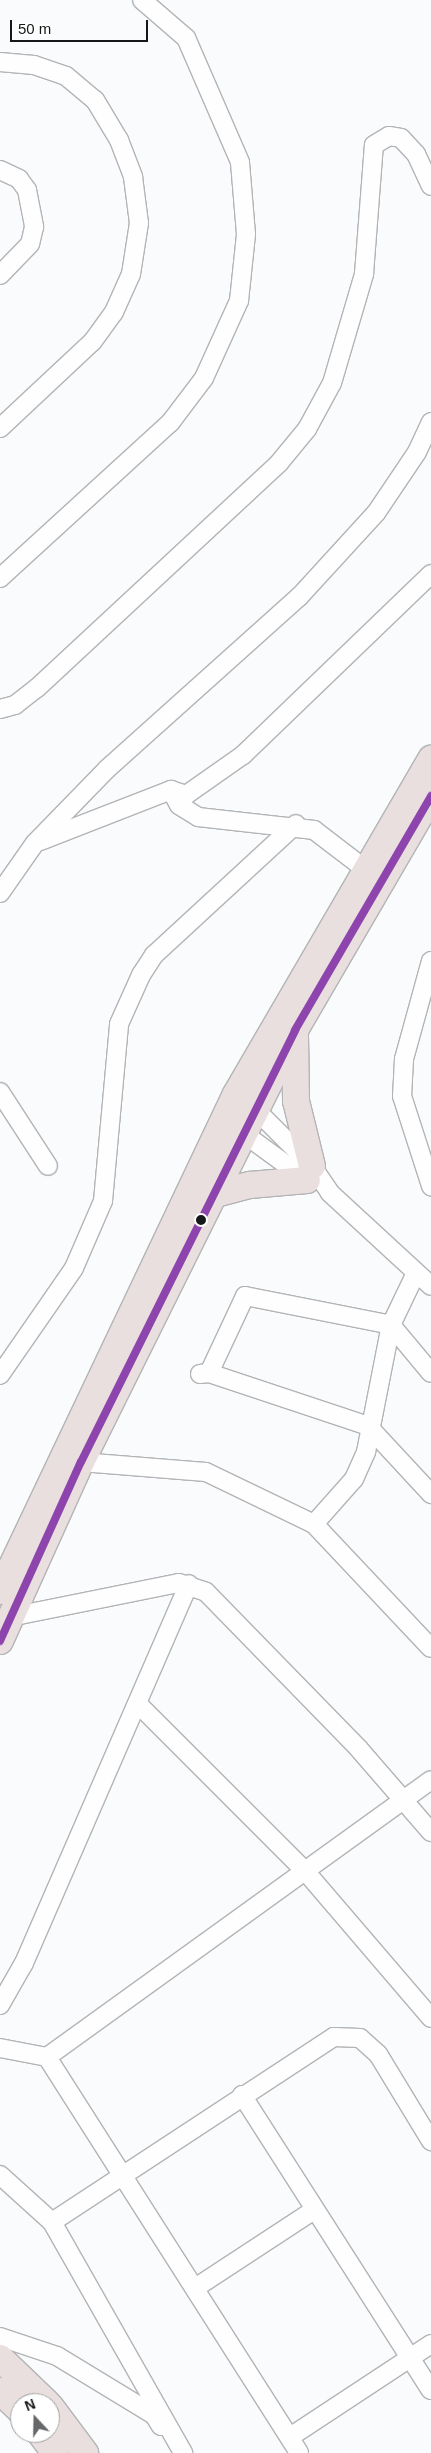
<!DOCTYPE html>
<style>
body{margin:0}
#map{position:relative;width:431px;height:2453px;overflow:hidden;background:#f9fbfd;font-family:Helvetica,sans-serif}
div>[style]{position:absolute}
.roads{filter:drop-shadow(1px 0 #b3b4b6) drop-shadow(-1px 0 #b3b4b6) drop-shadow(0 1px #b3b4b6) drop-shadow(0 -1px #b3b4b6)}
.minor>*{height:18px;margin:-9px;padding:0 9px;transform-origin:9px;border-radius:9px;background:#fefeff}
.highway>*{height:26px;margin:-13px;padding:0 13px;transform-origin:13px;border-radius:13px;background:#e9dfde}
.bus-1>*{height:8px;margin:-4px;padding:0 4px;transform-origin:4px;border-radius:4px;background:#8e44ad}
.dots>*{width:14px;height:14px;translate:-50% -50%;box-sizing:border-box;border:2px solid #fff;border-radius:50%}
span{translate:-50% -50%;white-space:nowrap;text-align:center;line-height:1.15;-webkit-text-stroke:4px #fff;paint-order:stroke}
.north{position:absolute;left:10px;top:2393px;width:50px;height:50px;box-sizing:border-box;background:#fff;border:1px solid #a1a2a3;border-radius:50%;rotate:339deg;font-size:14px;font-weight:700;line-height:20px;text-align:center;color:#151718}
.north::after{content:'';display:block;margin:auto;width:18px;height:22px;background:#656768;clip-path:polygon(50% 0,100% 100%,50% 72%,0 100%)}
.scale{position:absolute;left:10px;top:20px;width:138px;height:22px;box-sizing:border-box;border:2px solid #151718;border-top:0;padding-left:6px;font-size:15px;line-height:18px;white-space:nowrap;color:#151718;-webkit-text-stroke:4px #fff;paint-order:stroke}
</style>
<div id="map">
<div class="roads">
<div class="minor">
<div style="left:0;top:62px;width:34px;rotate:5deg"></div>
<div style="left:34px;top:65px;width:34px;rotate:19deg"></div>
<div style="left:66px;top:76px;width:38px;rotate:40deg"></div>
<div style="left:95px;top:100px;width:47px;rotate:59deg"></div>
<div style="left:119px;top:140px;width:40px;rotate:69deg"></div>
<div style="left:133px;top:177px;width:46px;rotate:82.6deg"></div>
<div style="left:139px;top:223px;width:52px;rotate:98.9deg"></div>
<div style="left:131px;top:274px;width:42px;rotate:114.1deg"></div>
<div style="left:114px;top:312px;width:37px;rotate:126deg"></div>
<div style="left:92px;top:342px;width:126px;rotate:136.9deg"></div>
<div style="left:0;top:170px;width:21px;rotate:25deg"></div>
<div style="left:19px;top:179px;width:14px;rotate:54deg"></div>
<div style="left:27px;top:190px;width:38px;rotate:79deg"></div>
<div style="left:34px;top:227px;width:17px;rotate:103deg"></div>
<div style="left:30px;top:244px;width:43px;rotate:134.1deg"></div>
<div style="left:0;top:578px;width:230px;rotate:-42.4deg"></div>
<div style="left:170px;top:423px;width:56px;rotate:-52.9deg"></div>
<div style="left:204px;top:378px;width:85px;rotate:-65.6deg"></div>
<div style="left:239px;top:301px;width:67px;rotate:-84deg"></div>
<div style="left:246px;top:234px;width:72px;rotate:-94.8deg"></div>
<div style="left:240px;top:162px;width:135px;rotate:-113.5deg"></div>
<div style="left:186px;top:38px;width:58px;rotate:-139.2deg"></div>
<div style="left:0;top:709px;width:16px;rotate:-15deg"></div>
<div style="left:15px;top:705px;width:28px;rotate:-38deg"></div>
<div style="left:37px;top:688px;width:330px;rotate:-42.9deg"></div>
<div style="left:279px;top:463px;width:44px;rotate:-50.5deg"></div>
<div style="left:307px;top:429px;width:52px;rotate:-61.5deg"></div>
<div style="left:332px;top:383px;width:114px;rotate:-73.6deg"></div>
<div style="left:364px;top:274px;width:129px;rotate:-85.6deg"></div>
<div style="left:374px;top:145px;width:17px;rotate:-31deg"></div>
<div style="left:389px;top:136px;width:12px;rotate:9deg"></div>
<div style="left:401px;top:138px;width:22px;rotate:47deg"></div>
<div style="left:416px;top:154px;width:35px;rotate:65deg"></div>
<div style="left:171px;top:790px;width:17px;rotate:62deg"></div>
<div style="left:179px;top:805px;width:22px;rotate:32deg"></div>
<div style="left:198px;top:817px;width:117px;rotate:6.4deg"></div>
<div style="left:314px;top:830px;width:64px;rotate:37.4deg"></div>
<div style="left:40px;top:841px;width:141px;rotate:-21.3deg"></div>
<div style="left:171px;top:790px;width:16px;rotate:18deg"></div>
<div style="left:186px;top:795px;width:70px;rotate:-35.1deg"></div>
<div style="left:243px;top:755px;width:261px;rotate:-43.9deg"></div>
<div style="left:0;top:893px;width:61px;rotate:-55deg"></div>
<div style="left:35px;top:843px;width:103px;rotate:-45.8deg"></div>
<div style="left:107px;top:769px;width:258px;rotate:-41.9deg"></div>
<div style="left:299px;top:597px;width:114px;rotate:-47.5deg"></div>
<div style="left:376px;top:513px;width:73px;rotate:-56.1deg"></div>
<div style="left:417px;top:452px;width:33px;rotate:-65deg"></div>
<div style="left:431px;top:961px;width:102px;rotate:105.4deg"></div>
<div style="left:404px;top:1059px;width:37px;rotate:93deg"></div>
<div style="left:402px;top:1096px;width:95px;rotate:72.1deg"></div>
<div style="left:0;top:1092px;width:88px;rotate:57deg"></div>
<div style="left:249px;top:1103px;width:89px;rotate:45deg"></div>
<div style="left:312px;top:1166px;width:32px;rotate:56deg"></div>
<div style="left:330px;top:1193px;width:137px;rotate:42.6deg"></div>
<div style="left:236px;top:1128px;width:92px;rotate:36.1deg"></div>
<div style="left:209px;top:1373px;width:85px;rotate:-64.9deg"></div>
<div style="left:245px;top:1296px;width:149px;rotate:11.2deg"></div>
<div style="left:391px;top:1325px;width:62px;rotate:50.2deg"></div>
<div style="left:200px;top:1374px;width:9px;rotate:-6deg"></div>
<div style="left:209px;top:1373px;width:168px;rotate:18.4deg"></div>
<div style="left:368px;top:1426px;width:93px;rotate:47.2deg"></div>
<div style="left:0;top:1375px;width:130px;rotate:-55.3deg"></div>
<div style="left:74px;top:1268px;width:73px;rotate:-66.6deg"></div>
<div style="left:103px;top:1201px;width:178px;rotate:-84.8deg"></div>
<div style="left:119px;top:1024px;width:54px;rotate:-65.8deg"></div>
<div style="left:141px;top:975px;width:24px;rotate:-57deg"></div>
<div style="left:154px;top:955px;width:193px;rotate:-42.7deg"></div>
<div style="left:81px;top:1462px;width:125px;rotate:4.6deg"></div>
<div style="left:206px;top:1472px;width:120px;rotate:25.7deg"></div>
<div style="left:314px;top:1524px;width:170px;rotate:46.7deg"></div>
<div style="left:314px;top:1524px;width:60px;rotate:-48.4deg"></div>
<div style="left:354px;top:1479px;width:30px;rotate:-66deg"></div>
<div style="left:366px;top:1452px;width:129px;rotate:-78.9deg"></div>
<div style="left:391px;top:1325px;width:55px;rotate:-64.4deg"></div>
<div style="left:10px;top:1617px;width:172px;rotate:-11.4deg"></div>
<div style="left:179px;top:1583px;width:28px;rotate:18deg"></div>
<div style="left:206px;top:1592px;width:219px;rotate:45.7deg"></div>
<div style="left:359px;top:1749px;width:110px;rotate:49.1deg"></div>
<div style="left:139px;top:1705px;width:236px;rotate:45deg"></div>
<div style="left:306px;top:1872px;width:192px;rotate:49.4deg"></div>
<div style="left:0;top:2005px;width:48px;rotate:-60.3deg"></div>
<div style="left:24px;top:1963px;width:413px;rotate:-66.5deg"></div>
<div style="left:0;top:2048px;width:48px;rotate:10.8deg"></div>
<div style="left:47px;top:2057px;width:473px;rotate:-35.8deg"></div>
<div style="left:47px;top:2057px;width:469px;rotate:57.5deg"></div>
<div style="left:242px;top:2095px;width:350px;rotate:57.4deg"></div>
<div style="left:0;top:2175px;width:70px;rotate:42.1deg"></div>
<div style="left:52px;top:2222px;width:266px;rotate:60.4deg"></div>
<div style="left:52px;top:2222px;width:337px;rotate:-33.3deg"></div>
<div style="left:334px;top:2037px;width:26px;rotate:2deg"></div>
<div style="left:360px;top:2038px;width:24px;rotate:42deg"></div>
<div style="left:378px;top:2054px;width:102px;rotate:58.7deg"></div>
<div style="left:195px;top:2288px;width:142px;rotate:-33.2deg"></div>
<div style="left:0;top:2337px;width:60px;rotate:18.4deg"></div>
<div style="left:57px;top:2356px;width:114px;rotate:31.3deg"></div>
<div style="left:154px;top:2415px;width:13px;rotate:58deg"></div>
<div style="left:290px;top:2437px;width:169px;rotate:-33.4deg"></div>
</div>
<div class="highway">
<div style="left:295px;top:1036px;width:65px;rotate:89.1deg"></div>
<div style="left:296px;top:1101px;width:67px;rotate:76.2deg"></div>
<div style="left:212px;top:1195px;width:39px;rotate:-15deg"></div>
<div style="left:250px;top:1185px;width:57px;rotate:-5deg"></div>
<div style="left:0;top:1591px;width:550px;rotate:-64.6deg"></div>
<div style="left:236px;top:1094px;width:388px;rotate:-59.8deg"></div>
<div style="left:0;top:1641px;width:196px;rotate:-65.7deg"></div>
<div style="left:81px;top:1462px;width:482px;rotate:-63.6deg"></div>
<div style="left:295px;top:1030px;width:271px;rotate:-59.8deg"></div>
<div style="left:0;top:2358px;width:65px;rotate:43.8deg"></div>
<div style="left:0;top:2391px;width:28px;rotate:44deg"></div>
<div style="left:50px;top:2406px;width:59px;rotate:53.3deg"></div>
<div style="left:40px;top:2433px;width:25px;rotate:53deg"></div>
</div>
</div>
<div class="bus-1">
<div style="left:0;top:1641px;width:196px;rotate:-65.7deg"></div>
<div style="left:81px;top:1462px;width:482px;rotate:-63.6deg"></div>
<div style="left:295px;top:1030px;width:271px;rotate:-59.8deg"></div>
</div>
<div class="dots">
<div style="left:201px;top:1220px;background:#151718"></div>
</div>
<div class="north">N</div>
<div class="scale">50 m</div>
</div>
